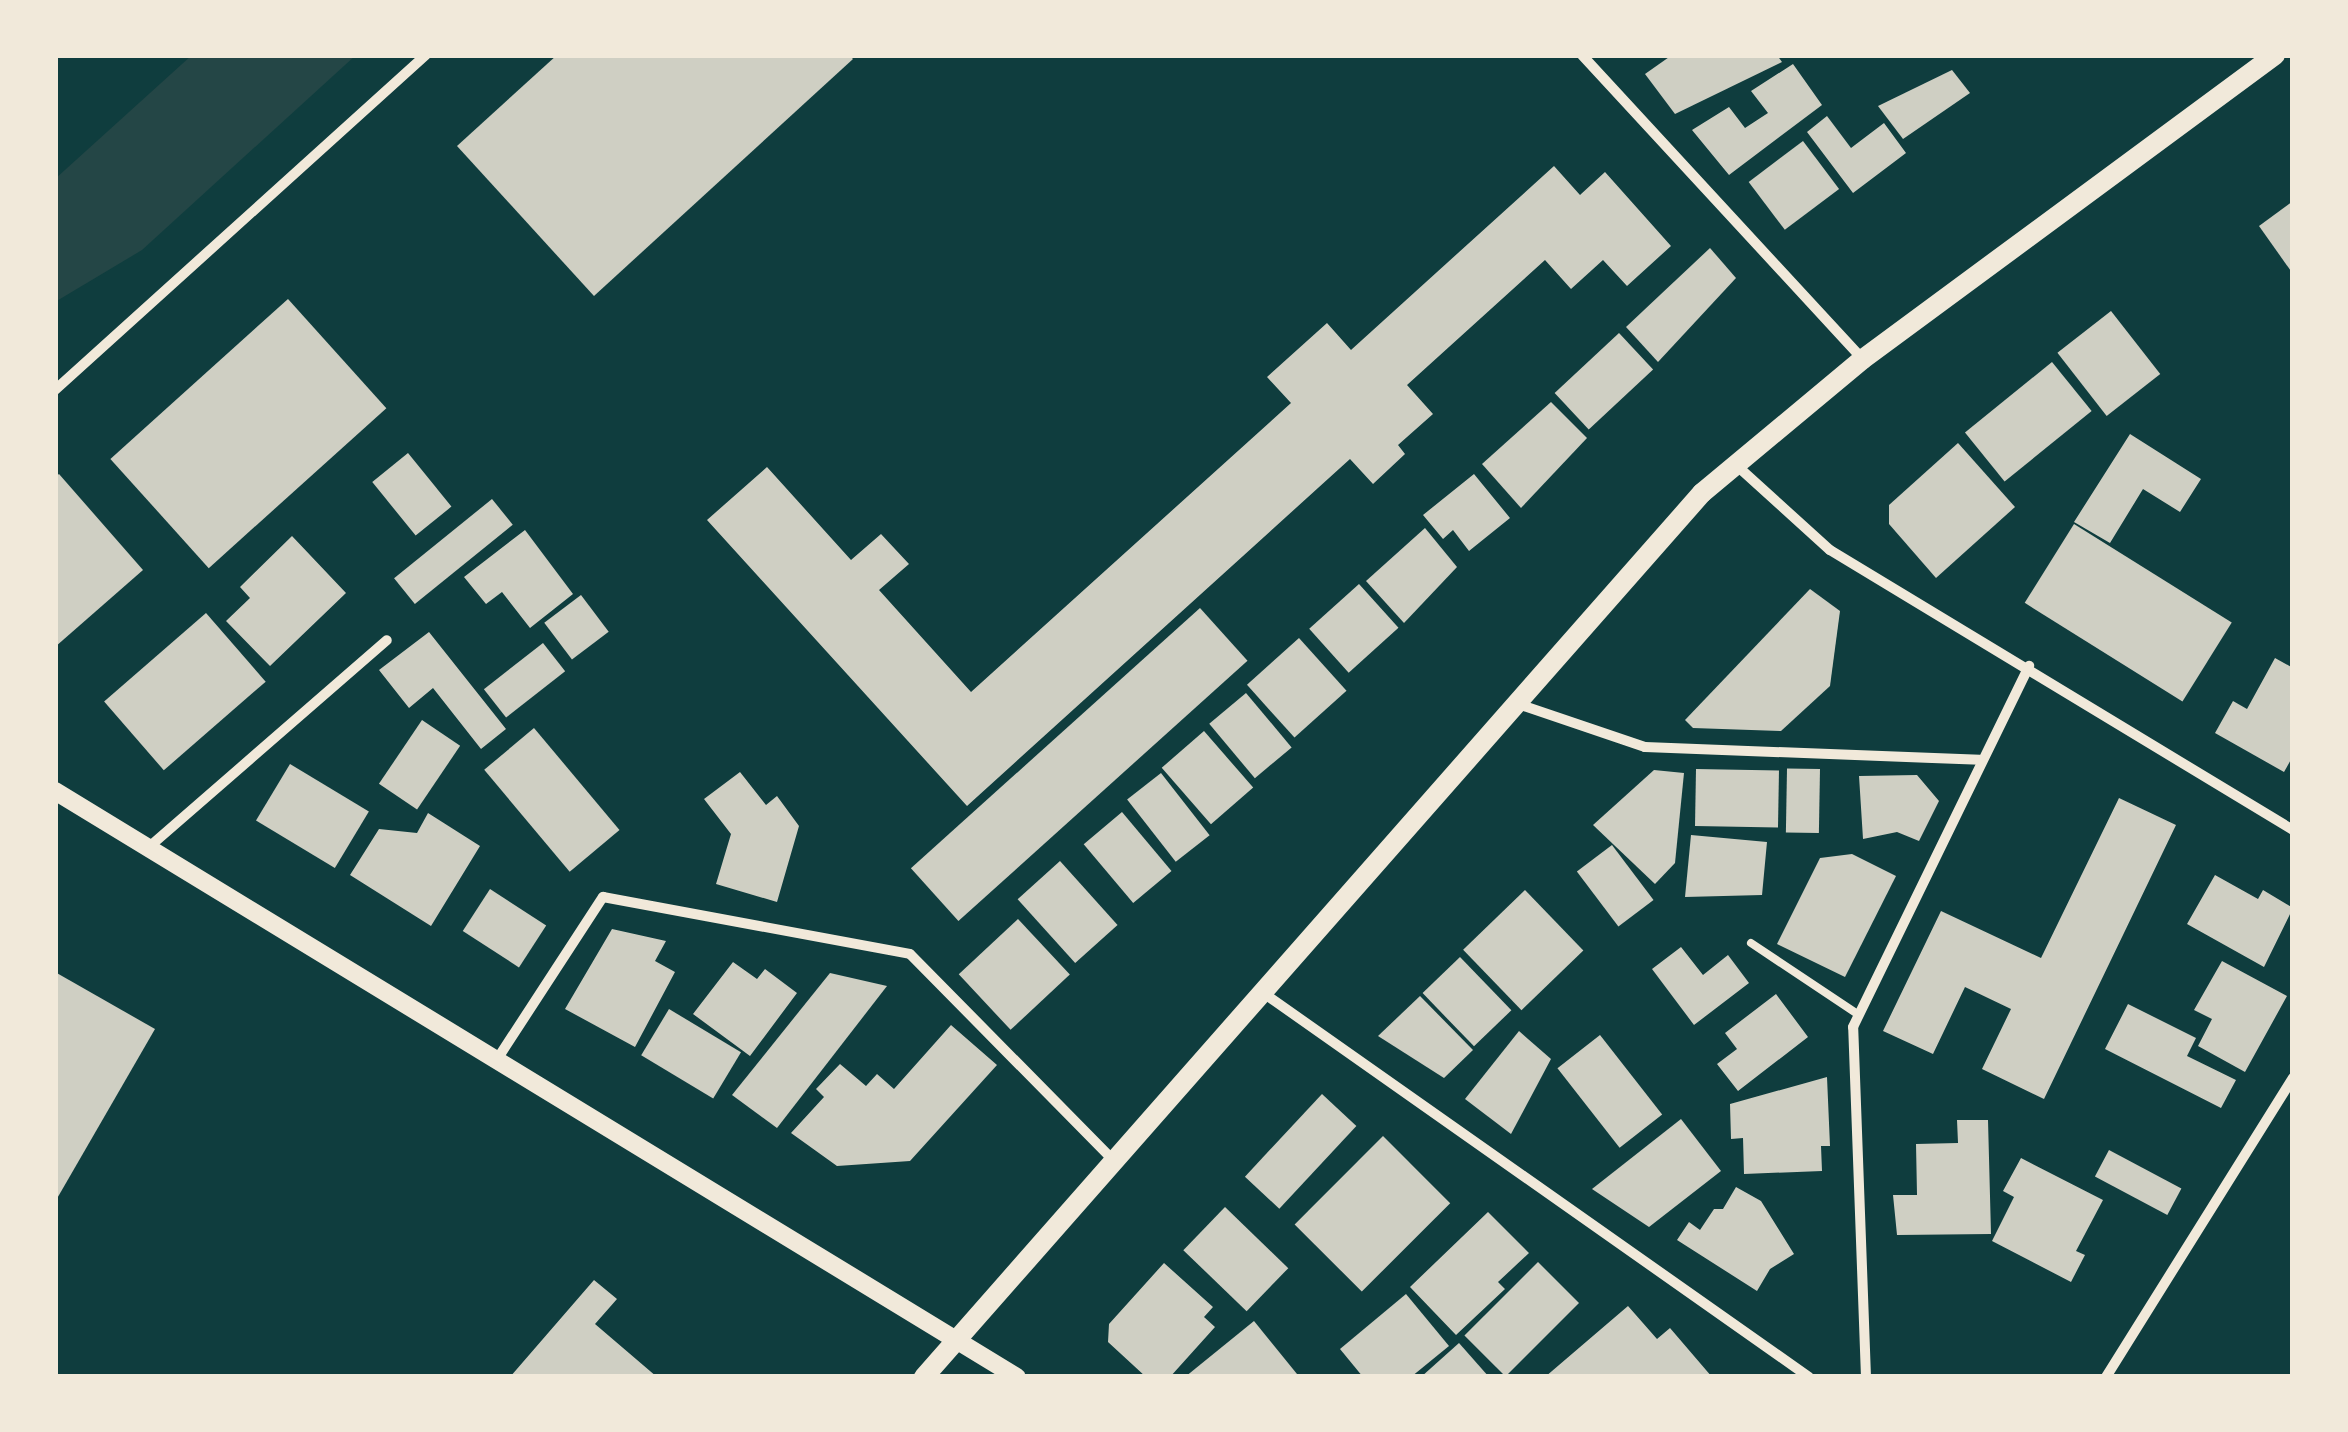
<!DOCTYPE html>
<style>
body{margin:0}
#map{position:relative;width:2348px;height:1432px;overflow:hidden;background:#0f3d3e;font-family:Ubuntu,sans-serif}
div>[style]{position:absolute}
.green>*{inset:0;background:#244646}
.building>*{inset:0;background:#cfcfc3;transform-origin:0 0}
.service>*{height:8px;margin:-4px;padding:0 4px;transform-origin:4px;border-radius:4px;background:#f1e9da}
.minor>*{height:10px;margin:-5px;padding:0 5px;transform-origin:5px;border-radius:5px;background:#f1e9da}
.tertiary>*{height:18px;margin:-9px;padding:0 9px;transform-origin:9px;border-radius:9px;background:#f1e9da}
.secondary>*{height:20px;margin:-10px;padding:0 10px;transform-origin:10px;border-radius:10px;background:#f1e9da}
span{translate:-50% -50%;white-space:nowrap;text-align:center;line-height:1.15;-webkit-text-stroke:8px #f1e9da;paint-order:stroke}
.frame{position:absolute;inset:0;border:58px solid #f1e9da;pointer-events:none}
</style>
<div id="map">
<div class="green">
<div style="clip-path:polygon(192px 55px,356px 55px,142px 250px,55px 302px,55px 179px)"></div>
</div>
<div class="building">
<div style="clip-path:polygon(557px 55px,849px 55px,853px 59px,594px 296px,457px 146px)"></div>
<div style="clip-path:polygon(1672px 55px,1777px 55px,1782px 62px,1675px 114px,1645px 74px)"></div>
<div style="clip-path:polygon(1793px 64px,1822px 105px,1729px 175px,1692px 130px,1729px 107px,1745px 128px,1768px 113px,1751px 91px)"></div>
<div style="clip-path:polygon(1952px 70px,1970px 93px,1903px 139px,1878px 106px)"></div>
<div style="clip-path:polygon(1827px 116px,1851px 148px,1884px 123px,1906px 153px,1853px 193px,1807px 132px)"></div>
<div style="left:1803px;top:141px;width:60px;height:68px;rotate:53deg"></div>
<div style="clip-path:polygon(1554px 166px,1580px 195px,1605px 172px,1671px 246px,1627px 286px,1603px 260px,1571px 289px,1545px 260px,1407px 385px,1433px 414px,1398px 445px,1405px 454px,1373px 484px,1350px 459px,967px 806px,707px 520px,767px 467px,851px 560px,881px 534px,909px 564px,879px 590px,971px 692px,1291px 403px,1267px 377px,1327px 323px,1351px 350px)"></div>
<div style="clip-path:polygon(2293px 201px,2293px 274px,2259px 226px)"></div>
<div style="clip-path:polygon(1710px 248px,1736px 278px,1658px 362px,1626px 327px)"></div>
<div style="left:288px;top:299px;width:147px;height:239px;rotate:48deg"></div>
<div style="left:2111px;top:311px;width:80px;height:68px;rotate:52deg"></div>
<div style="left:1619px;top:333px;width:50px;height:88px;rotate:47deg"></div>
<div style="left:2052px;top:362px;width:63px;height:112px;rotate:51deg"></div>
<div style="clip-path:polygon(1551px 402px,1587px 438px,1521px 508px,1482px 464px)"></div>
<div style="clip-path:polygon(2130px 434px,2201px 479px,2180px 512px,2143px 489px,2110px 543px,2074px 522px)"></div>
<div style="clip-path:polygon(1958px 443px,2015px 507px,1936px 578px,1889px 524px,1889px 505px)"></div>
<div style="left:408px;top:453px;width:69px;height:46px;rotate:51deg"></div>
<div style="clip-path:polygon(59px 474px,143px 570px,55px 647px,55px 477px)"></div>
<div style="clip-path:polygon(1474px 474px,1510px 518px,1469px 551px,1453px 530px,1443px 539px,1423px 515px)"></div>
<div style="left:492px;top:499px;width:33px;height:126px;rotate:51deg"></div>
<div style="left:2074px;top:524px;width:186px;height:93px;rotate:32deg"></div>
<div style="clip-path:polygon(1425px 528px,1457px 567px,1404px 623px,1366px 581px)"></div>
<div style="clip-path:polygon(525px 530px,573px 594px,530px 628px,502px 592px,486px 604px,464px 577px)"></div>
<div style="clip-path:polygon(292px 536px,346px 593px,270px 666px,226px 621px,250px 598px,240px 587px)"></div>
<div style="left:1359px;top:584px;width:59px;height:67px;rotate:48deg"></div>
<div style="clip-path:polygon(1810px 589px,1840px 611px,1830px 686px,1781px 731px,1693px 728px,1685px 720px)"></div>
<div style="left:581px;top:595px;width:46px;height:46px;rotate:53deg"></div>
<div style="left:1200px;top:608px;width:71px;height:389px;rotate:48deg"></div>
<div style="left:206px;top:613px;width:91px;height:135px;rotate:49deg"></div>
<div style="clip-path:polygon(429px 632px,506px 729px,481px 749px,433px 688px,409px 708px,379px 670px)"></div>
<div style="left:1299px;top:638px;width:71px;height:70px;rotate:48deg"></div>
<div style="left:543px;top:643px;width:36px;height:75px;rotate:52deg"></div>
<div style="clip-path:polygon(2275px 658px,2293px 668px,2293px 756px,2284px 772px,2215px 733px,2233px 701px,2247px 709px)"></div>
<div style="left:1246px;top:693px;width:71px;height:48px;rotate:50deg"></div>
<div style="left:422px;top:720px;width:46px;height:77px;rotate:34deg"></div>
<div style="left:534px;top:728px;width:133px;height:65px;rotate:50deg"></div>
<div style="left:1204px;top:731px;width:75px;height:56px;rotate:49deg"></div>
<div style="left:290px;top:764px;width:92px;height:66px;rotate:31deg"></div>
<div style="left:1696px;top:769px;width:83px;height:57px;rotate:1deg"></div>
<div style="left:1820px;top:769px;width:64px;height:33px;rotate:91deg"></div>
<div style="clip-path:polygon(1654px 770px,1684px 773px,1675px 863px,1655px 884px,1593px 825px)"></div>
<div style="clip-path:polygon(740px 772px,766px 805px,777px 796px,799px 826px,777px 902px,716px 884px,731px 834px,704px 799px)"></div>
<div style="left:1161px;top:773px;width:79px;height:43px;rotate:52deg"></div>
<div style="clip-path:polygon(1917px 775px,1939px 801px,1919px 841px,1897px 832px,1863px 839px,1859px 776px)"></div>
<div style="clip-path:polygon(2119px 798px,2176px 825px,2044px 1099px,1982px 1069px,2011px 1009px,1965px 987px,1933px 1054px,1883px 1031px,1941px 911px,2041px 958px)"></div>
<div style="left:1122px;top:812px;width:77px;height:50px;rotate:50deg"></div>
<div style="clip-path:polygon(428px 813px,480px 846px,431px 926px,350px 875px,379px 829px,417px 833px)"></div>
<div style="clip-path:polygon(1691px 835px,1767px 842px,1762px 895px,1685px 897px)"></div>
<div style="left:1612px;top:845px;width:69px;height:44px;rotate:53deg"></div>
<div style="clip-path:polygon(1852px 854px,1896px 876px,1845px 977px,1777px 944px,1820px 858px)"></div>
<div style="left:1060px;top:861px;width:86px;height:57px;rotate:48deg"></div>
<div style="clip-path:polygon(2215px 875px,2258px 899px,2263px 890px,2293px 908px,2264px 967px,2187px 924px)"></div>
<div style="left:490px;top:889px;width:67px;height:50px;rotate:33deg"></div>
<div style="left:1525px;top:890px;width:84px;height:86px;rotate:46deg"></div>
<div style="left:1018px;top:919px;width:76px;height:81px;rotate:47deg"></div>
<div style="clip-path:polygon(612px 929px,666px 941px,655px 961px,675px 972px,635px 1047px,565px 1009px)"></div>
<div style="clip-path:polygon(1681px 947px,1703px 975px,1728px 955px,1749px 983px,1694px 1025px,1652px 969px)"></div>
<div style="left:1460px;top:957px;width:74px;height:52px;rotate:46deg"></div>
<div style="clip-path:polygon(2222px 961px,2287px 996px,2245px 1072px,2198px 1046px,2212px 1019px,2194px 1010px)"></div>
<div style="clip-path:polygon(733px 962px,757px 979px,765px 969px,797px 993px,750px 1056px,693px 1014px)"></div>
<div style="clip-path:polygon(55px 972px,155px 1029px,55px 1202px)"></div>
<div style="clip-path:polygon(830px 973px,887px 986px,777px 1128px,732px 1095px)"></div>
<div style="clip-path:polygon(1776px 994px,1808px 1037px,1738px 1091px,1717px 1064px,1737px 1049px,1725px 1033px)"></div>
<div style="clip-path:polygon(1420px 996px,1473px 1050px,1444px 1078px,1378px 1036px)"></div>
<div style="clip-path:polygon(2128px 1004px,2196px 1038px,2187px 1056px,2236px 1080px,2221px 1108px,2105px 1049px)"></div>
<div style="left:669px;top:1009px;width:84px;height:54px;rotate:31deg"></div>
<div style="clip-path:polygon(951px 1025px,997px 1065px,910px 1161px,837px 1166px,791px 1133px,824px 1097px,816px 1089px,840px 1064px,866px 1086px,877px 1074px,894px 1089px)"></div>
<div style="clip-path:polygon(1519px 1031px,1551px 1059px,1511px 1134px,1465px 1099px)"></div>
<div style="left:1600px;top:1035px;width:101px;height:54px;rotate:52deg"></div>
<div style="clip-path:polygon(1827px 1077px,1830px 1146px,1821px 1146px,1822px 1171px,1744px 1174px,1743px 1138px,1731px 1139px,1730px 1104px)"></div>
<div style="left:1322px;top:1094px;width:47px;height:113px;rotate:43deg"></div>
<div style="clip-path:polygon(1681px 1119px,1721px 1171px,1649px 1227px,1592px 1189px)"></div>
<div style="clip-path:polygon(1957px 1120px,1988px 1120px,1991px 1234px,1897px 1235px,1893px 1195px,1917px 1195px,1916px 1144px,1958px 1143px)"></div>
<div style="left:1383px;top:1136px;width:95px;height:125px;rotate:45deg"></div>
<div style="left:2109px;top:1150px;width:82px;height:30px;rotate:28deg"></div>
<div style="clip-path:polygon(2021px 1158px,2103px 1200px,2076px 1251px,2085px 1255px,2071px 1282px,1992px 1241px,2014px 1197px,2003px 1191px)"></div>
<div style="clip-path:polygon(1736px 1187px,1761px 1201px,1794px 1254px,1770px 1269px,1757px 1291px,1677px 1240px,1689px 1222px,1700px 1230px,1714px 1209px,1723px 1209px)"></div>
<div style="left:1225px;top:1207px;width:88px;height:60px;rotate:44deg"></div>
<div style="clip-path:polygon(1488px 1212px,1529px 1253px,1498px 1282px,1505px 1289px,1456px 1335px,1410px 1287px)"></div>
<div style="left:1538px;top:1262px;width:58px;height:104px;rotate:45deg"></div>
<div style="clip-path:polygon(1164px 1263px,1213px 1307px,1204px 1317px,1215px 1327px,1170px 1377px,1146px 1377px,1108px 1342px,1109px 1324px)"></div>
<div style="clip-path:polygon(594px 1280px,617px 1299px,595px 1324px,657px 1377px,510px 1377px)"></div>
<div style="clip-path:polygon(1406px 1294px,1449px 1346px,1411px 1377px,1363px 1377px,1340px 1349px)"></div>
<div style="clip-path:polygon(1628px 1306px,1657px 1339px,1670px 1328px,1712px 1377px,1545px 1377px)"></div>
<div style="clip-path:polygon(1254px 1321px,1297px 1374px,1293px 1377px,1185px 1377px)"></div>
<div style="clip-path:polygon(1459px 1343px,1489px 1377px,1421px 1377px)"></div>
</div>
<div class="service">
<div style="left:1751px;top:943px;width:130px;rotate:33.7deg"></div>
</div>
<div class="minor">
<div style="left:1582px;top:55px;width:414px;rotate:47.3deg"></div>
<div style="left:55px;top:390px;width:500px;rotate:-42.1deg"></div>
<div style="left:1735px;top:464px;width:128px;rotate:42.2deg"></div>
<div style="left:1830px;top:550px;width:541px;rotate:31.16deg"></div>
<div style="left:1518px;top:704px;width:134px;rotate:18.7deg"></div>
<div style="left:1645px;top:747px;width:335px;rotate:2.2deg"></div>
<div style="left:149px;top:847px;width:315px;rotate:-41deg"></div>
<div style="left:1262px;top:992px;width:669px;rotate:35.14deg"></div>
<div style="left:496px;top:1061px;width:196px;rotate:-56.9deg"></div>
<div style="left:603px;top:897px;width:312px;rotate:10.5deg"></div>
<div style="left:910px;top:954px;width:291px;rotate:45.4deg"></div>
<div style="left:1866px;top:1377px;width:350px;rotate:-92.1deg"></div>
<div style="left:1853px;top:1027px;width:402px;rotate:-64deg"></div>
<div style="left:2106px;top:1377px;width:353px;rotate:-58deg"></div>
</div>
<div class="tertiary">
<div style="left:55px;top:791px;width:1126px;rotate:31.35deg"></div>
</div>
<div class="secondary">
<div style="left:924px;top:1377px;width:1178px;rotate:-48.65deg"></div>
<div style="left:1702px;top:493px;width:209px;rotate:-39.8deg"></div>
<div style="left:1863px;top:359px;width:512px;rotate:-36.42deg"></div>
</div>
<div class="frame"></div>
</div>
